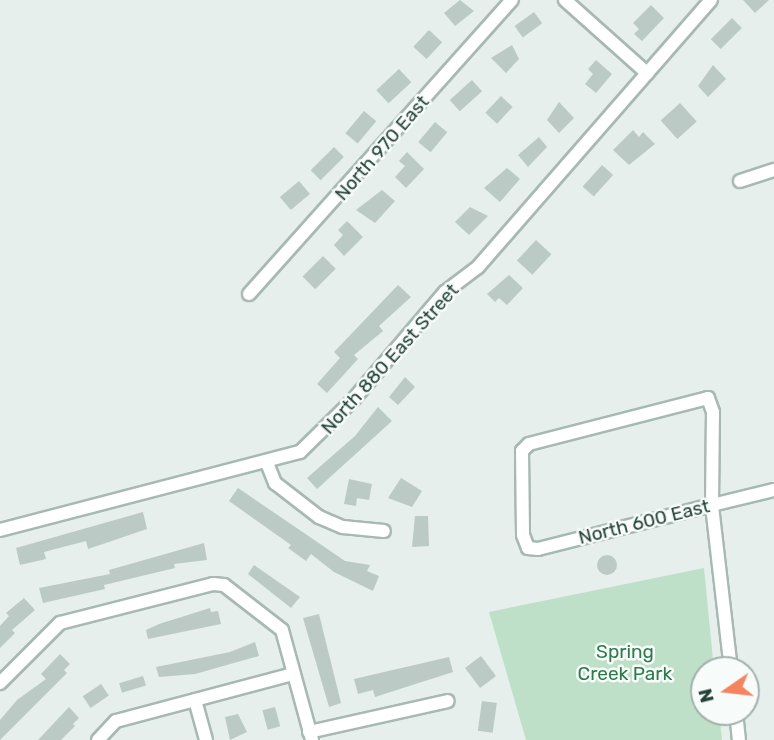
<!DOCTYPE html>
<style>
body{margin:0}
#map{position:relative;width:774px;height:740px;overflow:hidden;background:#e6efeb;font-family:Rubik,sans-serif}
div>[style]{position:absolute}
.green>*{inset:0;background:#bfe0c8}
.building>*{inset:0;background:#bbcac4;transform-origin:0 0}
.round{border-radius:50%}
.roads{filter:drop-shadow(2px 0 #a8b8b2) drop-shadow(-2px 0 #a8b8b2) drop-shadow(0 2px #a8b8b2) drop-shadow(0 -2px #a8b8b2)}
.minor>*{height:12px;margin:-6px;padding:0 6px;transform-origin:6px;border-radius:6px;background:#fff}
span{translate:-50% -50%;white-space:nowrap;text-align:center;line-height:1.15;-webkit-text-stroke:5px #f7fbf9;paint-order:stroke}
.street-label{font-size:19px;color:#24423a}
.park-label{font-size:19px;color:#2d7a4b}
.north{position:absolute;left:690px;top:656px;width:70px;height:70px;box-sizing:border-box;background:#f7fbf9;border:2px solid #a3b1ad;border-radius:50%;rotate:256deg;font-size:19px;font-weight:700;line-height:28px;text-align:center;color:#24423a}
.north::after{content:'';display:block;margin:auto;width:24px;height:32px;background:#f4845f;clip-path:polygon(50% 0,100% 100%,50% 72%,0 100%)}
</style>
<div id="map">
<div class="green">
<div style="clip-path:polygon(704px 568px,714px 670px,704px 670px,704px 712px,719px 712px,722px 740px,526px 740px,489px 612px)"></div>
</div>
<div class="building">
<div style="clip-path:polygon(460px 0,474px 11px,455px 26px,444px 13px)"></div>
<div style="clip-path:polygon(743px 0,769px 0,755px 13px)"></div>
<div style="clip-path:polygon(651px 5px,664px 18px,642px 41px,634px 34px,639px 29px,633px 23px)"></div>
<div style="left:534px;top:12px;width:14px;height:24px;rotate:54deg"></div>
<div style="left:732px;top:18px;width:14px;height:30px;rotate:45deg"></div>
<div style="left:429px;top:30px;width:18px;height:23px;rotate:43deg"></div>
<div style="clip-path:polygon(512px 45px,519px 59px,506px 73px,491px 58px)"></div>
<div style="clip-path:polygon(596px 60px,612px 74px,596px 93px,585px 84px,593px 74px,588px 69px)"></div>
<div style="clip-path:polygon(713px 65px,726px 79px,708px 97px,698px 86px)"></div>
<div style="left:399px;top:69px;width:18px;height:31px;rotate:47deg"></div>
<div style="left:472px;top:80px;width:15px;height:30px;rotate:48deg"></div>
<div style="left:501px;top:96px;width:16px;height:23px;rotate:43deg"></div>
<div style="clip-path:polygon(559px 102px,574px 118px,559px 133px,547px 120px)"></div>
<div style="left:680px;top:103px;width:25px;height:26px;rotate:48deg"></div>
<div style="left:364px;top:111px;width:16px;height:29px;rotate:40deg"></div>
<div style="left:435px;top:122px;width:16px;height:26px;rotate:40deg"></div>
<div style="clip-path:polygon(633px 130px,639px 137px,643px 132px,655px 144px,629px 165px,613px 150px)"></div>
<div style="clip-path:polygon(539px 137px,547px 147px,528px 167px,518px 155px)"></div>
<div style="left:334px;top:147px;width:14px;height:33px;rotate:45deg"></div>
<div style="clip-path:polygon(407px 152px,424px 169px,406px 188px,395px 177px,405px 166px,399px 161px)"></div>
<div style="left:602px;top:165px;width:15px;height:29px;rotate:42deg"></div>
<div style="clip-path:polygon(507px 168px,520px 179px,500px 202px,484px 188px)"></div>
<div style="left:299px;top:181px;width:17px;height:25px;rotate:50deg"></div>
<div style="clip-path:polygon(382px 190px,395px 201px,375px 223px,356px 210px)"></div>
<div style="clip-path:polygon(470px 207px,488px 216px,469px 235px,455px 222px)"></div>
<div style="clip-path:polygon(347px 221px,363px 237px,344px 256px,334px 245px,343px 235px,338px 230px)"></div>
<div style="left:536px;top:240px;width:21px;height:28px;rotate:43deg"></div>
<div style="left:323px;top:256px;width:18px;height:29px;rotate:45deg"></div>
<div style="clip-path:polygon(509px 275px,523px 288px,507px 305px,499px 298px,495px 302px,487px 294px)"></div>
<div style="clip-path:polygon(398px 285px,411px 297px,379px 326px,383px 331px,354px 355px,358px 359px,327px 393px,317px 384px,340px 358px,334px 352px)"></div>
<div style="clip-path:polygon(405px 377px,415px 387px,398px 405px,389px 397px)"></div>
<div style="clip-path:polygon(378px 407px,392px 421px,317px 489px,307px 478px,355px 436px)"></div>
<div style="clip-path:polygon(401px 478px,422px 491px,412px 507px,388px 498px)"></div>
<div style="clip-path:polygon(349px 479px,372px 484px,369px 500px,357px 498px,356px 506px,344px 504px)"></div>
<div style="clip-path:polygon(238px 488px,345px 561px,370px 565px,367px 571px,379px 576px,373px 591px,334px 572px,311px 554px,306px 561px,288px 548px,291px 545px,229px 501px)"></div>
<div style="clip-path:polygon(143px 512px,147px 529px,88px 549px,86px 541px,44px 552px,46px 559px,20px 565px,16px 548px)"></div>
<div style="clip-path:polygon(415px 516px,428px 516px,429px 546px,412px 547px)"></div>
<div style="clip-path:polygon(204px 543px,207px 560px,174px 564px,175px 568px,104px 585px,105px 589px,43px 603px,39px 588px,110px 574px,109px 570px)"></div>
<div class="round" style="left:597px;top:555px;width:20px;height:20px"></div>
<div style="clip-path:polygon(254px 565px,300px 597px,291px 608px,248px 574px)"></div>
<div style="clip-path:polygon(24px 598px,35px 610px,12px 630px,15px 633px,0 648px,0 626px,9px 616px,6px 613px)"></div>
<div style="clip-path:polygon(210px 608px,211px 612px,218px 611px,221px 624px,148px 639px,146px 630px,159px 624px)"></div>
<div style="clip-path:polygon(319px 614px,341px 703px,329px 707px,303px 618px)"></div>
<div style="clip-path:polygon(255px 642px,259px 656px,195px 674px,159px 677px,156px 667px,230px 652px)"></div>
<div style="clip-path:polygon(60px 654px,70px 664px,64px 670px,67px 673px,0 740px,0 720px,17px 700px,46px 679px,41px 674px)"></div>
<div style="left:481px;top:656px;width:25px;height:20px;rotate:53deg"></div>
<div style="clip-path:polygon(449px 657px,453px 672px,375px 697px,373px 690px,358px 694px,354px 679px)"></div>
<div style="left:143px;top:676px;width:10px;height:25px;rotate:73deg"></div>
<div style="left:101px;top:684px;width:14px;height:22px;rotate:56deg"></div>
<div style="left:482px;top:701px;width:15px;height:30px;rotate:8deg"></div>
<div style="clip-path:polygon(69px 707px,79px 718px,73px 724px,75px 726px,61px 740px,38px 740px)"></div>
<div style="left:275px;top:707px;width:20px;height:13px;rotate:75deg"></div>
<div style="clip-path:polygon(238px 714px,247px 732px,230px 740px,225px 717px)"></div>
</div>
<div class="roads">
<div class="minor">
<div style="left:565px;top:0;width:110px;rotate:41.7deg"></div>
<div style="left:740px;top:181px;width:36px;rotate:-18deg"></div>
<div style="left:249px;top:294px;width:394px;rotate:-48.2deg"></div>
<div style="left:267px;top:463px;width:22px;rotate:68deg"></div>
<div style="left:275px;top:483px;width:56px;rotate:37.7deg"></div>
<div style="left:319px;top:517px;width:26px;rotate:23deg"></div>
<div style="left:343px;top:527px;width:41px;rotate:5.6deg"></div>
<div style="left:0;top:530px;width:310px;rotate:-14.6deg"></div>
<div style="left:300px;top:452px;width:74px;rotate:-44.5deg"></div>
<div style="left:353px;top:400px;width:142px;rotate:-49.6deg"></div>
<div style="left:445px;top:292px;width:41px;rotate:-37.1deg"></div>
<div style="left:478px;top:267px;width:354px;rotate:-48.9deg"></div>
<div style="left:731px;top:670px;width:166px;rotate:-96.6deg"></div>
<div style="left:712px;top:505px;width:93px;rotate:-89.4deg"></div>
<div style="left:713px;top:412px;width:15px;rotate:-110deg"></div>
<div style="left:708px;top:398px;width:185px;rotate:165.6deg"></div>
<div style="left:529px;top:444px;width:10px;rotate:135deg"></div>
<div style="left:522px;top:451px;width:84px;rotate:89.3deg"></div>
<div style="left:523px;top:535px;width:14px;rotate:69deg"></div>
<div style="left:528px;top:548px;width:10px;rotate:6deg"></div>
<div style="left:538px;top:549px;width:179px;rotate:-14.2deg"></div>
<div style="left:712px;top:505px;width:64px;rotate:-13.6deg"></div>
<div style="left:0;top:683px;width:85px;rotate:-45deg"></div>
<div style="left:60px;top:623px;width:158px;rotate:-14.3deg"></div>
<div style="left:213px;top:584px;width:11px;rotate:5deg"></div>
<div style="left:224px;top:585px;width:73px;rotate:37.8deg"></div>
<div style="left:282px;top:630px;width:114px;rotate:74.7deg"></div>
<div style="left:195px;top:700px;width:41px;rotate:74.6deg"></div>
<div style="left:736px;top:712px;width:28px;rotate:84deg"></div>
<div style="left:309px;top:732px;width:142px;rotate:-12.6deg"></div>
<div style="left:98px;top:740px;width:26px;rotate:-47deg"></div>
<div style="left:116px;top:721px;width:183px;rotate:-14.9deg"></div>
</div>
</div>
<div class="street-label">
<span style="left:382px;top:148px;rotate:-49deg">North 970 East</span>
<span style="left:390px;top:359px;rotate:-48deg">North 880 East Street</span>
<span style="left:644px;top:522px;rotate:-14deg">North 600 East</span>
</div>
<div class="park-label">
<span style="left:625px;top:663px">Spring<br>Creek Park</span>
</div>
<div class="north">N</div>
</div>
